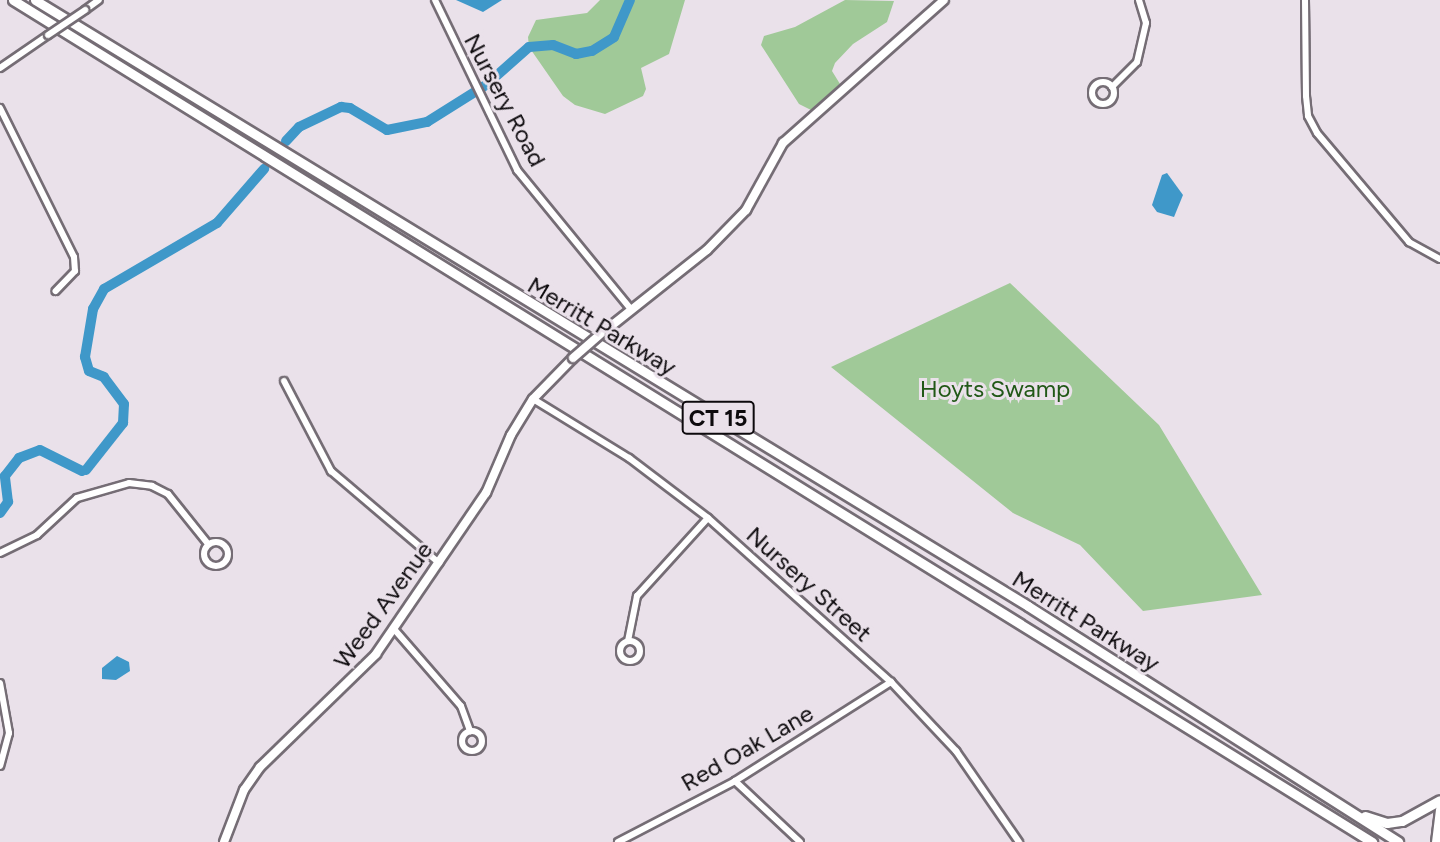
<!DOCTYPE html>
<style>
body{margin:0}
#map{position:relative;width:1440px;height:842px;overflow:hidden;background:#eae1ea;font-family:Figtree,sans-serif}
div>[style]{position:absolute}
.green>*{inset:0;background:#a0c998}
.water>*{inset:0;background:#3f98c9}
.river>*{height:10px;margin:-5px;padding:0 5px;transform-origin:5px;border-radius:5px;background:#3f98c9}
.roads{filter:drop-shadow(2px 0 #756d75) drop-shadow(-2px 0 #756d75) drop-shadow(0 2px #756d75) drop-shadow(0 -2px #756d75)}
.minor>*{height:6px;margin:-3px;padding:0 3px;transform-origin:3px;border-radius:3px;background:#fff}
.minor>.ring{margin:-3px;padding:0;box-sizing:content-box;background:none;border:6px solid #fff;border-radius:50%}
.major>*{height:8px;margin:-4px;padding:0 4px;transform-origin:4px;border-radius:4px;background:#fff}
.highway>*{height:9px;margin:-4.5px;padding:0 4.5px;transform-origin:4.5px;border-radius:4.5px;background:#fff}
.bridges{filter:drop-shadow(2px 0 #756d75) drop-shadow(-2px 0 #756d75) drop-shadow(0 2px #756d75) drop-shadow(0 -2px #756d75)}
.minor-bridge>*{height:6px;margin:-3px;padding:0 3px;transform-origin:3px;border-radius:3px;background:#fff}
.major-bridge>*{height:8px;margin:-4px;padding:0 4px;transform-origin:4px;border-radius:4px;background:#fff}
span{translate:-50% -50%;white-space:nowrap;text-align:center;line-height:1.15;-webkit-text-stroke:6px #eae1ea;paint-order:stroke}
.shield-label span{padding:2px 5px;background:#eae1ea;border:2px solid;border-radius:5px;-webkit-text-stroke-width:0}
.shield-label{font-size:23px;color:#0d0a0d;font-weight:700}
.street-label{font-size:24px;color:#0d0a0d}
.park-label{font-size:24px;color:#215817}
</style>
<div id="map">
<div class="green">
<div style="clip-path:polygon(600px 0,685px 0,669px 54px,641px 68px,646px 89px,643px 96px,605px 114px,575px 105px,563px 96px,529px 47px,528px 37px,536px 20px,587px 13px)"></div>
<div style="clip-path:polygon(845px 0,894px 1px,887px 22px,853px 44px,835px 63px,832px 71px,840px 84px,811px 110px,799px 104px,761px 45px,764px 36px,795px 27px)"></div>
<div style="clip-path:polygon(1010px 283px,1159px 425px,1262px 595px,1143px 611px,1080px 545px,1013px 513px,831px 367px)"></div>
</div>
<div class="water">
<div style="clip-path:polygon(456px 0,502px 0,483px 12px)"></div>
<div style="clip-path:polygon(1167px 173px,1183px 195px,1174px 217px,1157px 212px,1152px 205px,1162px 175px)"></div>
<div style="clip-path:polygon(117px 656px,129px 662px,130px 671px,116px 680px,102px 679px,102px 668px)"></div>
</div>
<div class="river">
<div style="left:286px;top:141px;width:19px;rotate:-47deg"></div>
<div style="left:299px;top:127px;width:47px;rotate:-25.5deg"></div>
<div style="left:341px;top:107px;width:9px;rotate:6deg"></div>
<div style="left:350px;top:108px;width:43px;rotate:30.7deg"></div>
<div style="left:387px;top:130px;width:41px;rotate:-11.3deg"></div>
<div style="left:427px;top:122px;width:70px;rotate:-32.1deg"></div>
<div style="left:486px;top:85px;width:57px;rotate:-41.5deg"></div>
<div style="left:529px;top:47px;width:24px;rotate:-5deg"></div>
<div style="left:553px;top:45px;width:25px;rotate:21deg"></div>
<div style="left:576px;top:54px;width:16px;rotate:-11deg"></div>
<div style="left:592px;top:51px;width:26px;rotate:-32deg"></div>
<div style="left:614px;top:37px;width:40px;rotate:-66.6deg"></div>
<div style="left:86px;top:470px;width:60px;rotate:-51.8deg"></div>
<div style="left:123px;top:423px;width:19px;rotate:-87deg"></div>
<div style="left:124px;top:404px;width:34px;rotate:-127deg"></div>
<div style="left:104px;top:377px;width:16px;rotate:-158deg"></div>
<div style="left:89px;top:371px;width:15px;rotate:-106deg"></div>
<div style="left:85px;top:357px;width:49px;rotate:-80.5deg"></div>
<div style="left:93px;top:309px;width:23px;rotate:-61deg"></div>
<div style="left:104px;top:289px;width:131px;rotate:-30.3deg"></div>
<div style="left:217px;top:223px;width:72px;rotate:-49deg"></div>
<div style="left:0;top:513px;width:14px;rotate:-54deg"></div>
<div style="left:8px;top:502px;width:26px;rotate:-97deg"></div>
<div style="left:5px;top:476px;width:23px;rotate:-52deg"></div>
<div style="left:19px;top:458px;width:22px;rotate:-21deg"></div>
<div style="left:40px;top:450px;width:47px;rotate:26.6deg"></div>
</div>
<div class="roads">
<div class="minor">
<div style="left:435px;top:0;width:189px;rotate:64.2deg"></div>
<div style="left:517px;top:170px;width:178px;rotate:50.7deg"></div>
<div style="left:1305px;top:0;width:96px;rotate:89.4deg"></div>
<div style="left:1306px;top:96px;width:20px;rotate:84deg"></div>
<div style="left:1308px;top:116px;width:19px;rotate:62deg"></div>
<div style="left:1317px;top:133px;width:143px;rotate:49.8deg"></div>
<div style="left:1409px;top:242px;width:35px;rotate:29deg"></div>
<div style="left:85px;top:10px;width:17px;rotate:-36deg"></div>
<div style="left:0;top:68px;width:58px;rotate:-34.5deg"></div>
<div class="ring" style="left:1092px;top:82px;width:16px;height:16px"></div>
<div style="left:1112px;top:87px;width:35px;rotate:-45deg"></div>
<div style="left:1137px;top:62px;width:40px;rotate:-77deg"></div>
<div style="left:1146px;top:23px;width:24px;rotate:-107deg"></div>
<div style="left:0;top:108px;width:166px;rotate:63.6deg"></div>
<div style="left:74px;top:257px;width:14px;rotate:86deg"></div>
<div style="left:75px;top:271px;width:28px;rotate:134deg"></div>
<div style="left:284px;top:381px;width:102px;rotate:62.4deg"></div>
<div style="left:331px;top:471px;width:142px;rotate:40.4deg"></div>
<div style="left:533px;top:399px;width:113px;rotate:31.6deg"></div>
<div style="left:629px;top:458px;width:99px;rotate:37.2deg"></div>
<div style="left:708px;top:518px;width:246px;rotate:41.9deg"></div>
<div style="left:891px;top:682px;width:95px;rotate:46.7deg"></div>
<div style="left:956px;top:751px;width:111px;rotate:55.3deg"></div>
<div class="ring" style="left:204px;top:542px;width:18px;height:18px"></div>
<div style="left:0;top:553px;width:41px;rotate:-25.9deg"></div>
<div style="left:37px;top:535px;width:54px;rotate:-42.8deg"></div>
<div style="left:77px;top:498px;width:54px;rotate:-16.1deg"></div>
<div style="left:129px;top:483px;width:23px;rotate:7deg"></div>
<div style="left:152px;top:486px;width:18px;rotate:27deg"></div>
<div style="left:168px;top:494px;width:64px;rotate:51.3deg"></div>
<div style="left:394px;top:629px;width:102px;rotate:49deg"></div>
<div style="left:461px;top:706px;width:27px;rotate:70deg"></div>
<div class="ring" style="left:620px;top:641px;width:14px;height:14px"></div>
<div style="left:628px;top:641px;width:46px;rotate:-78.7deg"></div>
<div style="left:637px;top:596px;width:105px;rotate:-47.7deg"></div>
<div style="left:0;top:683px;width:51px;rotate:79.8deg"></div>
<div style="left:9px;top:733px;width:34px;rotate:105deg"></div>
<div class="ring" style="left:462px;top:731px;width:14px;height:14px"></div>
<div style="left:735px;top:781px;width:89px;rotate:43.2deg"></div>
<div style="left:618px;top:842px;width:132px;rotate:-27.5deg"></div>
<div style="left:735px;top:781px;width:185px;rotate:-32.4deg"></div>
</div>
<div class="major">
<div style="left:601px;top:334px;width:135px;rotate:-38.4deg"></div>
<div style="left:707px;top:250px;width:56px;rotate:-45.7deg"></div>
<div style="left:746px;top:210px;width:77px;rotate:-61.1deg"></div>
<div style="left:783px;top:143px;width:215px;rotate:-41.6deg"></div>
<div style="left:224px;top:842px;width:56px;rotate:-69deg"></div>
<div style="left:244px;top:790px;width:28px;rotate:-55deg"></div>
<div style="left:260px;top:767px;width:162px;rotate:-44.2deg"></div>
<div style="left:376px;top:654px;width:195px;rotate:-55.7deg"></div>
<div style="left:486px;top:493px;width:63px;rotate:-66.7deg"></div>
<div style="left:511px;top:435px;width:42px;rotate:-58.6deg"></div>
<div style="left:533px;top:399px;width:57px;rotate:-45.7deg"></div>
</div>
<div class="highway">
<div style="left:13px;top:0;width:1599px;rotate:31.78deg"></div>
<div style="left:35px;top:0;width:1163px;rotate:31.39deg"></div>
<div style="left:1028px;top:606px;width:439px;rotate:32.5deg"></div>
<div style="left:1365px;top:816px;width:23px;rotate:18deg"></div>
<div style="left:1387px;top:823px;width:15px;rotate:-8deg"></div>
<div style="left:1402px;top:821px;width:43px;rotate:-28.9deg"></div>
<div style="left:1436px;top:842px;width:33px;rotate:-83deg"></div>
</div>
</div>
<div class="bridges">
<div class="minor-bridge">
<div style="left:48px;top:35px;width:45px;rotate:-34deg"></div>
</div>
<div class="major-bridge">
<div style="left:573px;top:358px;width:37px;rotate:-41deg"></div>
</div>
</div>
<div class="shield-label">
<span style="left:718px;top:418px">CT 15</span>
</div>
<div class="street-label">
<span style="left:505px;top:100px;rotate:62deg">Nursery Road</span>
<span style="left:602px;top:326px;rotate:31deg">Merritt Parkway</span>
<span style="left:809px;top:584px;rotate:42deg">Nursery Street</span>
<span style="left:383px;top:605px;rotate:-54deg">Weed Avenue</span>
<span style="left:1086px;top:621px;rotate:32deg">Merritt Parkway</span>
<span style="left:747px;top:748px;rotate:-30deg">Red Oak Lane</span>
</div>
<div class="park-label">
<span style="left:995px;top:389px">Hoyts Swamp</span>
</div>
</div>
